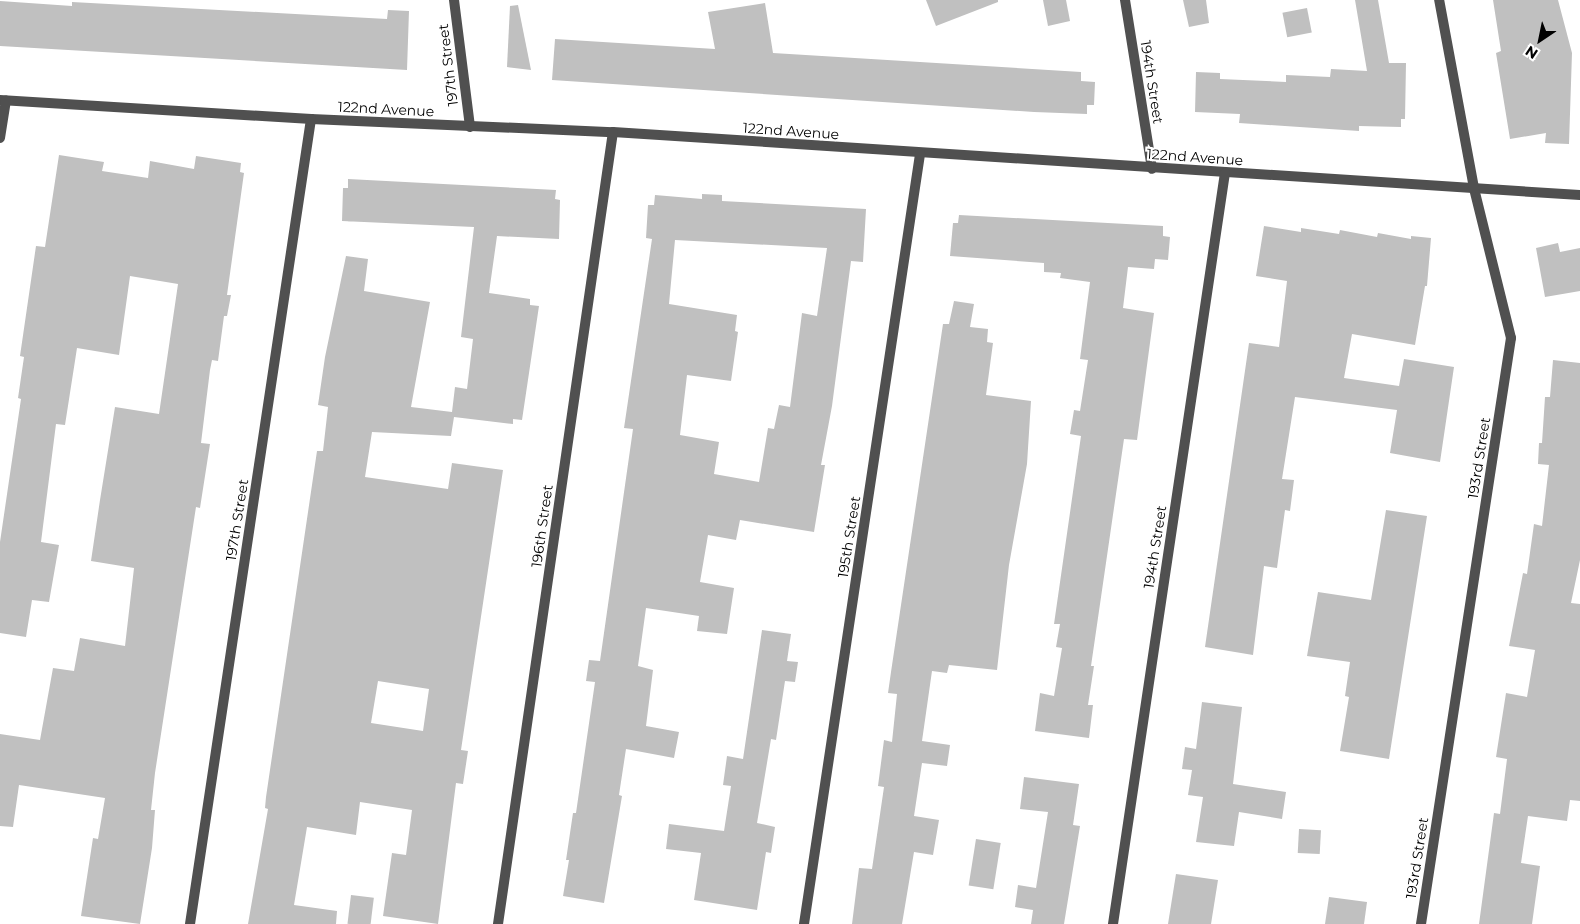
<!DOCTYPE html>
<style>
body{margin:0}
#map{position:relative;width:1580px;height:924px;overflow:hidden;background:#fff;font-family:Montserrat,sans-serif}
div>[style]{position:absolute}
.building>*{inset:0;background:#c0c0c0;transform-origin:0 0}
.street>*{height:10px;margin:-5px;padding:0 5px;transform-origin:5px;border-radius:5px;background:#505050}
span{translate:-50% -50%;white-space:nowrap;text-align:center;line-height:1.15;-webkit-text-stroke:4px #fff;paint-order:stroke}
.street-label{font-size:14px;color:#000}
.north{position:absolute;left:1515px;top:15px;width:50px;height:50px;-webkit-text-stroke:4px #fff;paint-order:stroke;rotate:214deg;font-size:14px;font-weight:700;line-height:20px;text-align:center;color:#000}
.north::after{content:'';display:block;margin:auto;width:18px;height:22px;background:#000;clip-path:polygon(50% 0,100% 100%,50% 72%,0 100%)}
</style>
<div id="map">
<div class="building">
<div style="clip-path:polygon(926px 0,998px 0,998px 2px,936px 26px)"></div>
<div style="clip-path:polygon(1043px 0,1066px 0,1070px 21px,1048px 26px)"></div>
<div style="clip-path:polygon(1183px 0,1206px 0,1209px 23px,1189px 27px)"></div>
<div style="clip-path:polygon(1355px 0,1378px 0,1389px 63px,1406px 63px,1405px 119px,1401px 119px,1401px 127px,1359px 126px,1359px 131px,1239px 123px,1240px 114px,1195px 112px,1196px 72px,1220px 73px,1220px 79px,1286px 82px,1286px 75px,1330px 77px,1331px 69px,1367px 71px)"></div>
<div style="clip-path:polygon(1493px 0,1558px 0,1572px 53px,1569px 144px,1545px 143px,1546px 133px,1510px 139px,1496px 53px,1501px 51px)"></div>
<div style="clip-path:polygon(0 1px,72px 6px,72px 2px,387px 19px,388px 10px,409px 11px,407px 70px,0 46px)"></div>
<div style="clip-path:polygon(765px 3px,773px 53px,1081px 72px,1081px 81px,1095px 82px,1094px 105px,1087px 105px,1087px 114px,1034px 112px,552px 80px,555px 39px,715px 49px,708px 12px)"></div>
<div style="clip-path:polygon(518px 5px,531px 70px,507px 67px,510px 6px)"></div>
<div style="left:1307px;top:8px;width:25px;height:25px;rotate:79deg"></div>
<div style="clip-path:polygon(59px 155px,104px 162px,102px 171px,148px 178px,150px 161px,194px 169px,196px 156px,241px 163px,240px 172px,244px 173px,227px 295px,231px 295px,227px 316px,224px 316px,218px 361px,212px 360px,210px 370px,201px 443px,210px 444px,200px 508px,196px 507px,155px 773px,151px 810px,155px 810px,152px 848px,140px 924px,81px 916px,93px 838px,98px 839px,105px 798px,19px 785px,13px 827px,0 826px,0 734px,40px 740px,53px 668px,74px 671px,80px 638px,125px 646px,134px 568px,91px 561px,100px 500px,115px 407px,159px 414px,178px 284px,130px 276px,119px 355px,77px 348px,65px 425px,56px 424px,41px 542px,59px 545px,49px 602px,32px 600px,26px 637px,0 633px,0 542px,21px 399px,18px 398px,24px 357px,20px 356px,36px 246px,45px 247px)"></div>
<div style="clip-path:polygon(evenodd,348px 179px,556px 190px,555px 199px,560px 200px,559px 239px,497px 236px,489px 293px,530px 299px,530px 305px,539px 306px,522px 420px,513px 419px,513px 424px,454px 417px,451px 436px,372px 432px,365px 477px,448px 489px,452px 463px,503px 470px,461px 750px,468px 751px,463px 784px,456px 783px,438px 924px,383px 916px,392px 853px,406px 855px,412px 810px,360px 802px,356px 835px,307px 827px,294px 905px,337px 911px,336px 924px,248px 924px,268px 809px,265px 808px,266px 797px,317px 451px,323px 451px,328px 407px,318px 405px,325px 357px,346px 256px,368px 259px,364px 291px,430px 302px,411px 407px,452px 412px,455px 387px,467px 389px,473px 339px,461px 337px,474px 227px,342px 221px,343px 188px,348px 188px,348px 179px,378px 681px,429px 689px,423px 731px,371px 723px,378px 681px)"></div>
<div style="clip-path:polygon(evenodd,702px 194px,722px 195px,722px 201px,866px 209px,863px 262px,851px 261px,832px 406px,821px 465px,825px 465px,814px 532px,740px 520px,736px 540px,708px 535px,700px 582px,734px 588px,727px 634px,697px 631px,699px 616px,646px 608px,638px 666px,653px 670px,646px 726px,679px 732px,674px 758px,626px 749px,619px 795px,622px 796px,604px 903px,563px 896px,569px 860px,566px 860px,573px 813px,576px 813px,595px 682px,586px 681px,589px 660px,600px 661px,633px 429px,624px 428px,652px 239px,646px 238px,648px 205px,654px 205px,655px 195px,702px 199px,702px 194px,675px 240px,827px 248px,817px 316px,802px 313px,790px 407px,779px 405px,774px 429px,768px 428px,759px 482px,714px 474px,719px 442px,680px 435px,687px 375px,731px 381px,738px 332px,735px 331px,737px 315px,669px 304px,675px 240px)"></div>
<div style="clip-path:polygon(959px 215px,1163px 226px,1163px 236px,1170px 237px,1168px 260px,1155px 259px,1154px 269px,1128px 267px,1123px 308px,1154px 313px,1137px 440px,1124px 439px,1091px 666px,1094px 666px,1088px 705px,1093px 705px,1089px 738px,1035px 731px,1040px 693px,1054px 696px,1062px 648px,1056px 647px,1060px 624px,1054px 624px,1081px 436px,1070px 434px,1074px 410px,1080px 411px,1088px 360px,1080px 359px,1090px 282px,1060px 278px,1061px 273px,1044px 272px,1044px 263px,950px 256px,953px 223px,958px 223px)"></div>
<div style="clip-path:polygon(1264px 226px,1301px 232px,1301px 228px,1339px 234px,1340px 230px,1377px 237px,1378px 233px,1411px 239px,1411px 236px,1431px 238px,1427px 286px,1425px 286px,1415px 345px,1352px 334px,1344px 378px,1399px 386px,1404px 359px,1454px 367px,1440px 462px,1390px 453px,1397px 410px,1295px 397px,1282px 479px,1294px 480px,1290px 511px,1285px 510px,1277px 568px,1264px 566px,1253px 655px,1205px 647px,1249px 343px,1279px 347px,1287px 281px,1256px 276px)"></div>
<div style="clip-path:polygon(1558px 243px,1560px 252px,1580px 248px,1580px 291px,1545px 297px,1536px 248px)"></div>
<div style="clip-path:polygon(954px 301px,974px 304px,970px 327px,988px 329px,987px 342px,993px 343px,986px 395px,1031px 401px,1027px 464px,1009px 565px,997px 670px,949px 665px,947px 673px,932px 671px,922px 741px,950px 745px,947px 766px,922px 763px,914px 816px,939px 820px,933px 855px,914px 852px,902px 924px,852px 924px,859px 868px,872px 869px,884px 787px,878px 786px,884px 740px,892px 742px,897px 694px,888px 693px,891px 672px,943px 324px,949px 324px)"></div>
<div style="clip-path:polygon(1553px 360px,1580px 363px,1580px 560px,1571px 603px,1580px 604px,1580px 801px,1570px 800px,1567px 821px,1528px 816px,1521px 863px,1540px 866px,1532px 924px,1479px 924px,1494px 813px,1500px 814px,1507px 759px,1496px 757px,1506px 693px,1527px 697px,1535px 650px,1509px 646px,1523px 573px,1527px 574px,1534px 524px,1542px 526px,1549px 465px,1538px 464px,1539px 443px,1542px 443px,1545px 397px,1550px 397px)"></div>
<div style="clip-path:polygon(1386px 510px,1427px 516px,1389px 759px,1340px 751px,1349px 697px,1345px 696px,1350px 662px,1307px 656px,1318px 592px,1371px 600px)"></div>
<div style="clip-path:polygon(762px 630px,791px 634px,787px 661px,798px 662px,795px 682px,785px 681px,776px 740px,771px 739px,757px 823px,775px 827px,771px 853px,766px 852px,757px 910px,694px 900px,701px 853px,666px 849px,669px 824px,724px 831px,731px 786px,723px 785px,727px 756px,743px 759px)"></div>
<div style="clip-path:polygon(1202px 702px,1242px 707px,1233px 784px,1286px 792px,1282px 819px,1239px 812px,1234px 846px,1196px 842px,1203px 797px,1188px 795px,1192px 770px,1182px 769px,1185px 747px,1196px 749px)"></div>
<div style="clip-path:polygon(1024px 777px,1079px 784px,1073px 825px,1080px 826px,1064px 924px,1031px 924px,1033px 910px,1015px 907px,1018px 885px,1036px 888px,1048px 812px,1020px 809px)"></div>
<div style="left:1299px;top:829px;width:22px;height:24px;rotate:3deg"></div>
<div style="left:976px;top:839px;width:25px;height:47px;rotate:9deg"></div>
<div style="clip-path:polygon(1176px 874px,1218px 880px,1211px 924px,1168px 924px)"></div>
<div style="left:351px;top:895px;width:23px;height:29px;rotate:7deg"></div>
<div style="clip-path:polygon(1329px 897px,1367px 902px,1364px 924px,1325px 924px)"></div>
</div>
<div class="street">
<div style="left:454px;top:0;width:128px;rotate:82.8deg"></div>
<div style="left:1125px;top:0;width:171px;rotate:80.9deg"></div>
<div style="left:0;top:100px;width:312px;rotate:3.5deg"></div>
<div style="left:311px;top:119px;width:302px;rotate:2.5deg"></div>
<div style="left:613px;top:132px;width:969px;rotate:3.73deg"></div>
<div style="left:0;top:138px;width:38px;rotate:-81deg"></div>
<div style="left:190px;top:924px;width:814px;rotate:-81.45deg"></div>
<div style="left:498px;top:924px;width:800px;rotate:-81.74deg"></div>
<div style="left:804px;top:924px;width:779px;rotate:-81.43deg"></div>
<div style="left:1113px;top:924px;width:759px;rotate:-81.52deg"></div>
<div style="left:1421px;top:924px;width:593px;rotate:-81.27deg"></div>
<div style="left:1511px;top:338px;width:154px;rotate:-103.9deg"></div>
<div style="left:1474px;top:188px;width:191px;rotate:-100.5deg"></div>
</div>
<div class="street-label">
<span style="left:448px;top:65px;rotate:-97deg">197th Street</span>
<span style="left:1152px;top:82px;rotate:81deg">194th Street</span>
<span style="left:386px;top:109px;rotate:3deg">122nd Avenue</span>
<span style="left:791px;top:131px;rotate:4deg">122nd Avenue</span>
<span style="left:1195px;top:157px;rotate:4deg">122nd Avenue</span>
<span style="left:1479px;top:458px;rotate:-81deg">193rd Street</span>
<span style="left:237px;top:520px;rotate:-81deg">197th Street</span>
<span style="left:542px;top:526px;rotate:-82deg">196th Street</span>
<span style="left:849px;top:537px;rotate:-81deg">195th Street</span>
<span style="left:1155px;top:547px;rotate:-81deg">194th Street</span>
<span style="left:1417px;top:858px;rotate:-81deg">193rd Street</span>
</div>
<div class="north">N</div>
</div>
